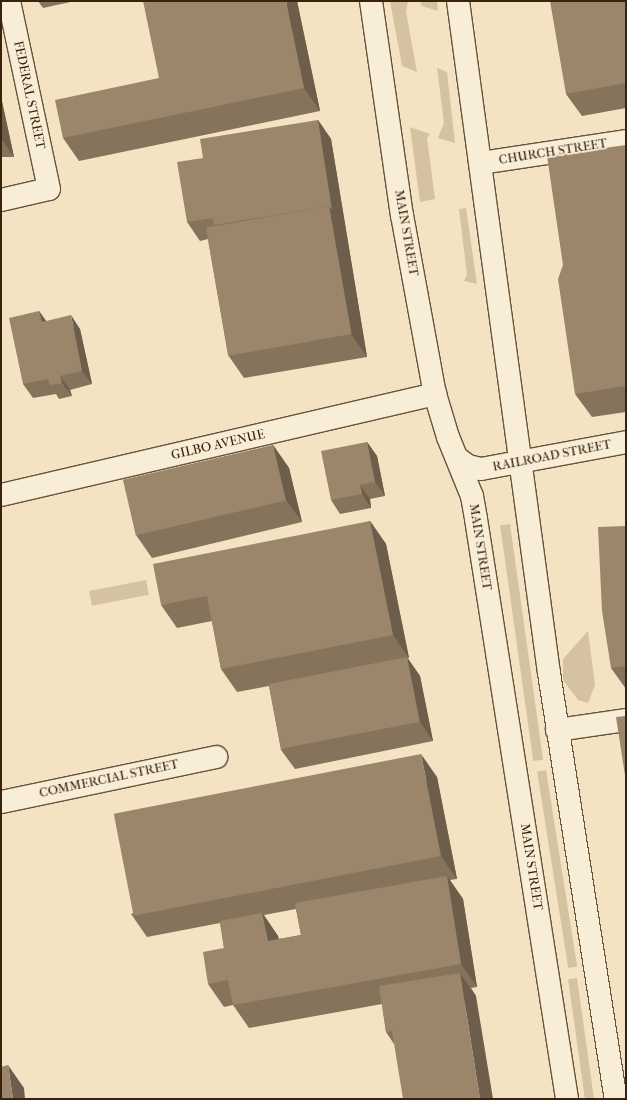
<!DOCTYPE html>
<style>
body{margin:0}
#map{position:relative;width:627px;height:1100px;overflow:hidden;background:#f4e3c2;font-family:"IM FELL French Canon",serif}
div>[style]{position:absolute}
.green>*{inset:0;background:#d4c2a3;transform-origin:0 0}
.roads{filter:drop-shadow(1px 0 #68523a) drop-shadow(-1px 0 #68523a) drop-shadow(0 1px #68523a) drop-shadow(0 -1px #68523a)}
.minor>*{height:22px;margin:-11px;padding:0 11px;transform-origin:11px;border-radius:11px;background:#f8edd7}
.tertiary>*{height:22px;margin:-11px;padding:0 11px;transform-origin:11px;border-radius:11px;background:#f8edd7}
.secondary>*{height:22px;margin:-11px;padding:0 11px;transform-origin:11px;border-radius:11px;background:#f8edd7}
.wall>*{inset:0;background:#85735c}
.shaded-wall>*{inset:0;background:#6c5e4b}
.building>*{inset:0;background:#9b866b;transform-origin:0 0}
span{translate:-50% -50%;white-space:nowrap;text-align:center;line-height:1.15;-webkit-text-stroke:3.5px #f8edd7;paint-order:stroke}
.street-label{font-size:13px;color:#3a220d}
.frame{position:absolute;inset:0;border:2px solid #3a220d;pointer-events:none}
</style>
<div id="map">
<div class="green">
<div style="clip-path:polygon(390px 1px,408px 1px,406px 12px,417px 72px,402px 66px)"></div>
<div style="clip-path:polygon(420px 1px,437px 1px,438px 11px,422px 6px)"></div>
<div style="clip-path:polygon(437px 68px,447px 72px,455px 143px,438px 138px,444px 123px)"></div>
<div style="clip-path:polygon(410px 127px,430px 134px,427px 138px,435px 199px,420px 202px)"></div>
<div style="clip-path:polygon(466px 208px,477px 284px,464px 281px,467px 275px,459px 209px)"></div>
<div style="left:510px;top:524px;width:238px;height:10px;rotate:82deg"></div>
<div style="left:146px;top:580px;width:15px;height:58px;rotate:79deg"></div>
<div style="clip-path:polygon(588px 631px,595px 685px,588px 703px,578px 700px,563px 680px,563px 659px)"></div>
<div style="left:546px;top:770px;width:199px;height:9px;rotate:81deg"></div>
<div style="left:577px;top:978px;width:122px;height:9px;rotate:82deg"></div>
</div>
<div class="roads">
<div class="minor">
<div style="left:481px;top:163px;width:147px;rotate:-8.6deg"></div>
<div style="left:1px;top:200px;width:49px;rotate:-12.9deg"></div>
<div style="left:49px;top:189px;width:192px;rotate:-102deg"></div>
<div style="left:457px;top:458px;width:14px;rotate:36deg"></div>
<div style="left:468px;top:466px;width:13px;rotate:13deg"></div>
<div style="left:481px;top:469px;width:147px;rotate:-10.5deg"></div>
<div style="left:557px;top:730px;width:70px;rotate:-8.2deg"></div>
<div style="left:1px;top:802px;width:220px;rotate:-11.8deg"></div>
</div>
<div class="tertiary">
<div style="left:1px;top:495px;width:446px;rotate:-13.1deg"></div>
</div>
<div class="secondary">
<div style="left:371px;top:1px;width:216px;rotate:81.8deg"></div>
<div style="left:402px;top:215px;width:182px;rotate:79.6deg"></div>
<div style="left:435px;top:394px;width:45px;rotate:73.2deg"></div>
<div style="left:448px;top:437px;width:64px;rotate:67.9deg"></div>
<div style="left:472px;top:496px;width:23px;rotate:80deg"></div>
<div style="left:476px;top:519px;width:587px;rotate:81.08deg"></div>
<div style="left:458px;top:1px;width:678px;rotate:82.29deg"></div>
<div style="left:549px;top:673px;width:431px;rotate:81.1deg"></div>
</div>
</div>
<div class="wall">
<div style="clip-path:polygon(38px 1px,75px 1px,43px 8px)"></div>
<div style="clip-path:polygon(297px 1px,320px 111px,79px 161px,63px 138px,159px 78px)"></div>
<div style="clip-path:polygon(626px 1px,626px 108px,582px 116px,566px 94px)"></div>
<div style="clip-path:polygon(1px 97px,14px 157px,1px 157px)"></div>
<div style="clip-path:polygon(318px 120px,331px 139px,367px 357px,244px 378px,228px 355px,208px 239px,200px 241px,187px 222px,203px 158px)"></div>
<div style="clip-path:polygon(626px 145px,626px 412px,592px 417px,575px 394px)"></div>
<div style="clip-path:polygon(39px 311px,46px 321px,80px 329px,92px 384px,70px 390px,72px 396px,59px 399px,56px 394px,33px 398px,23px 384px)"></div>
<div style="clip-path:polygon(367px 442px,377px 456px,385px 496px,370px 499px,371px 508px,340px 514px,331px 500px)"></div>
<div style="clip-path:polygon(273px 445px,289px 468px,302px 522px,152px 558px,136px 535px)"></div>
<div style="clip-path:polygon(370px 521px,386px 544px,409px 658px,407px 658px,420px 676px,433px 741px,295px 769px,281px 750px,269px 686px,237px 692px,221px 669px,212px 621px,177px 628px,161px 605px)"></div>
<div style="clip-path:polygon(626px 526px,626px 689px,611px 668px)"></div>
<div style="clip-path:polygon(evenodd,437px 777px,457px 879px,450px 880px,463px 899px,477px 987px,471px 988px,476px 996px,394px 1044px,386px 1032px,382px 1004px,249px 1028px,233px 1005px,224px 1007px,208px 984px,224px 948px,220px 923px,147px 937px,131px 914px,437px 777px,296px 909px,301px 935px,279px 939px,278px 936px,264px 915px,296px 909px)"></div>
</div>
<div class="shaded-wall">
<div style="clip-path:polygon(286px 1px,297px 1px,320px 111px,304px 88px)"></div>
<div style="clip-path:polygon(1px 97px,14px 157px,1px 138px)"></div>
<div style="clip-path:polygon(318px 120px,331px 139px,367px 357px,351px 334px,329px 206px)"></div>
<div style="clip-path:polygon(39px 311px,49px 325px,42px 322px)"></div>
<div style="clip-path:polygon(71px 315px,80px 329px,92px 384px,82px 371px)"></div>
<div style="clip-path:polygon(60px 376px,70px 390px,72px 396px,62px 383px)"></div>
<div style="clip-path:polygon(367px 442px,377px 456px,385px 496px,375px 482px)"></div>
<div style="clip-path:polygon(273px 445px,289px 468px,302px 522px,286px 500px)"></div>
<div style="clip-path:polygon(360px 485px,370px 499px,371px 508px,362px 494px)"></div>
<div style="clip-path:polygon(370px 521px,386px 544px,409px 658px,393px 635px)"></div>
<div style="clip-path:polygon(407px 657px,420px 676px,433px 741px,420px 722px)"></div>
<div style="clip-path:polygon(421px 754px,437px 777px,457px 879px,441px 856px)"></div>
<div style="clip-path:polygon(447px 876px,463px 899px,477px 987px,461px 964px)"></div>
<div style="clip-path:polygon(262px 913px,278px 936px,284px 964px,268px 941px)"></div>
<div style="clip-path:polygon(460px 973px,476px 996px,493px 1099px,480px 1099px)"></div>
<div style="clip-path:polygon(8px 1065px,24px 1088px,25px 1099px,13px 1099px)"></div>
</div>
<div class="building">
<div style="clip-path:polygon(143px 1px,286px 1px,304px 88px,63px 138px,55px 100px,159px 78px)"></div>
<div style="clip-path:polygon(550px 1px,626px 1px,626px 83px,566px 94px)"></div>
<div style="clip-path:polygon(318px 120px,332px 210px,329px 206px,214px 225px,213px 218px,187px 222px,177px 162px,203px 158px,200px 139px)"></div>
<div style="clip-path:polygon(626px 145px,626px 386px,575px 394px,558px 279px,563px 265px,547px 156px)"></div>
<div style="left:329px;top:206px;width:130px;height:125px;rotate:80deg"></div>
<div style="clip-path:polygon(39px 311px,42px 322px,71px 315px,82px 371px,60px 376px,62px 383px,50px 385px,48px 379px,23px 384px,9px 318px)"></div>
<div style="clip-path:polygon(367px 442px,375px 482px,360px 485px,362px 494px,331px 500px,321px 451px)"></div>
<div style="left:273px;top:445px;width:57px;height:154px;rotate:77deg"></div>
<div style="clip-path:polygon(370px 521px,393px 635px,221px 669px,207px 596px,161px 605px,153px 564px)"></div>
<div style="clip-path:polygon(626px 526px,626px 666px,611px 668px,602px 611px,598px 527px)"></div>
<div style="left:407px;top:657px;width:66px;height:141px;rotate:79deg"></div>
<div style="clip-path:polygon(626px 716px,626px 782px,616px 717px)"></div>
<div style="left:421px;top:754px;width:104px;height:313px;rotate:79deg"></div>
<div style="clip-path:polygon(447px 876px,461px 964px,233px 1005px,228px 980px,208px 984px,203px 952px,224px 948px,220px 921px,262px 913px,268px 941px,301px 935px,295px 903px)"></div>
<div style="clip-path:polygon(460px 973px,480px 1099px,403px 1099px,392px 1031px,386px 1032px,379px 986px)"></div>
<div style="clip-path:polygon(8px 1065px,13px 1099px,1px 1099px,1px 1067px)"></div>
</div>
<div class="street-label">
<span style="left:29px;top:95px;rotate:78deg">FEDERAL STREET</span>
<span style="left:553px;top:152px;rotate:-9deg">CHURCH STREET</span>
<span style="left:406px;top:233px;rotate:80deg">MAIN STREET</span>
<span style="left:218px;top:445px;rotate:-13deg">GILBO AVENUE</span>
<span style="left:552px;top:456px;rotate:-11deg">RAILROAD STREET</span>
<span style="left:480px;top:547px;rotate:81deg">MAIN STREET</span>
<span style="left:109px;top:779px;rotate:-12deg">COMMERCIAL STREET</span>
<span style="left:531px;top:867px;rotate:81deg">MAIN STREET</span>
</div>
<div class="frame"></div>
</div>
